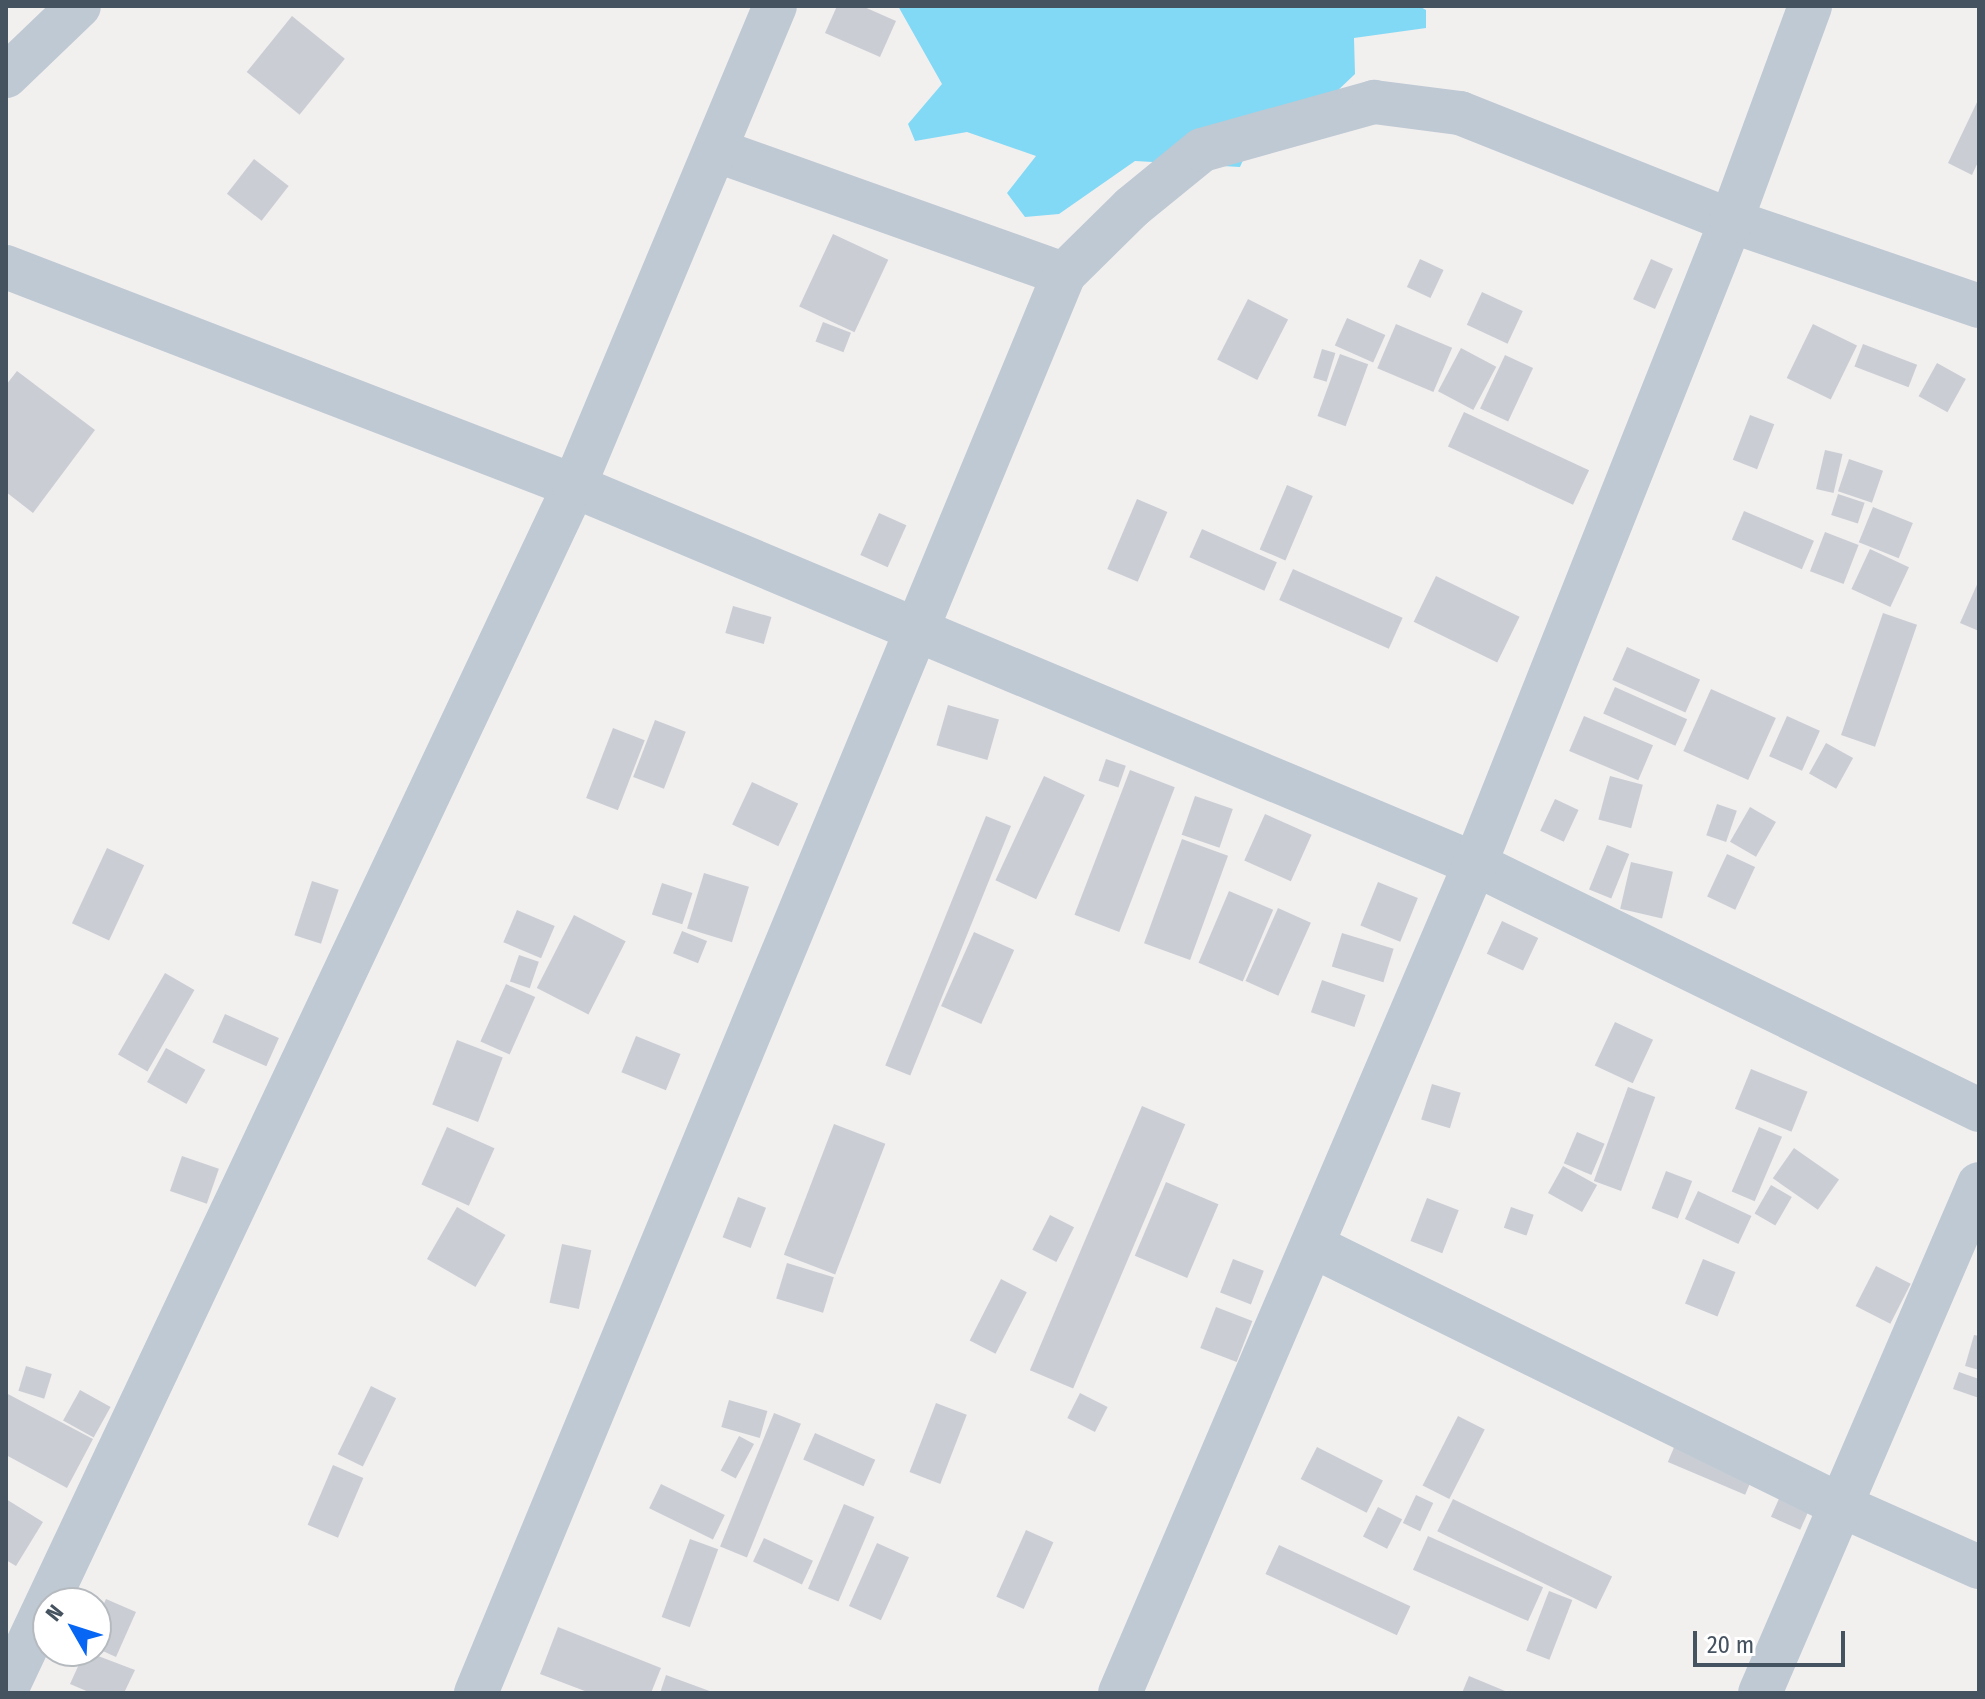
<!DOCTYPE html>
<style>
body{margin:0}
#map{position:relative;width:1985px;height:1699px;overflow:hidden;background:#f2efef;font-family:"Fira Sans Condensed",sans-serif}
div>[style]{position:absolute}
.water>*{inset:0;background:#82d9f5}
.building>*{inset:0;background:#caced4;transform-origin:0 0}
.minor>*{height:44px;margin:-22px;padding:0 22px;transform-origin:22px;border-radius:22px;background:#bec9d3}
span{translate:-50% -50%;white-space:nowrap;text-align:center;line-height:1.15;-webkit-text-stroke:7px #fff;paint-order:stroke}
.frame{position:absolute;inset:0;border:8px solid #45525f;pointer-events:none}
.north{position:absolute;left:32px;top:1587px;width:80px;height:80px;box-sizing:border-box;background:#fff;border:2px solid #b5babf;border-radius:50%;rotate:309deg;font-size:22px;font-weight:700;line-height:32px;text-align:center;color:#45525f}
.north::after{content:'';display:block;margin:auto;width:28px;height:36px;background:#0767f4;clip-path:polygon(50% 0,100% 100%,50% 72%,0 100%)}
.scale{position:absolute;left:1693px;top:1631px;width:152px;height:36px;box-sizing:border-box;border:4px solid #45525f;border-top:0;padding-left:10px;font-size:24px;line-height:28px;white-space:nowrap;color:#45525f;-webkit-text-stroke:6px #fff;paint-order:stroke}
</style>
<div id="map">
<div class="water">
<div style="clip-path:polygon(898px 6px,1419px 6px,1426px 10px,1426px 28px,1354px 38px,1355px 74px,1314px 113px,1262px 117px,1240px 167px,1135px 161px,1059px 214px,1025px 217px,1007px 193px,1036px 156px,967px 132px,915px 141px,908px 124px,942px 84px)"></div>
</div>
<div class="building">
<div style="clip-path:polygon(837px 6px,862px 6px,896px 21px,880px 57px,825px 33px)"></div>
<div style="left:292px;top:16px;width:68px;height:72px;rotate:39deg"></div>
<div style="clip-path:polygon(1979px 98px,1979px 160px,1972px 175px,1948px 163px)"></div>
<div style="left:254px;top:159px;width:44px;height:44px;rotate:38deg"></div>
<div style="left:833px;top:234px;width:61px;height:80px;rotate:25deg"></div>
<div style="left:1420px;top:259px;width:26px;height:31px;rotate:25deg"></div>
<div style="left:1651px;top:259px;width:24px;height:44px;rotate:24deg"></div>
<div style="left:1482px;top:292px;width:45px;height:36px;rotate:25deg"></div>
<div style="left:1248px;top:299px;width:45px;height:68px;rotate:27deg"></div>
<div style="left:1347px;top:318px;width:42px;height:30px;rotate:24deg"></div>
<div style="left:823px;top:322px;width:30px;height:21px;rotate:21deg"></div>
<div style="left:1396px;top:324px;width:61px;height:48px;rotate:23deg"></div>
<div style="left:1813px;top:324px;width:49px;height:60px;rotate:26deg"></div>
<div style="left:1863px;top:344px;width:58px;height:24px;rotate:21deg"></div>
<div style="left:1461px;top:348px;width:40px;height:49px;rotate:28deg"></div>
<div style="left:1322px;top:349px;width:14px;height:30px;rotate:17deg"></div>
<div style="left:1340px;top:354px;width:30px;height:66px;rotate:20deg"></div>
<div style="left:1505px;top:355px;width:31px;height:59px;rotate:25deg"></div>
<div style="left:1937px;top:363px;width:33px;height:38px;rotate:29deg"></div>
<div style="clip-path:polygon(17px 371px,95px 430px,33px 513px,6px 492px,6px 385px)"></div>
<div style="left:1464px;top:412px;width:138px;height:38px;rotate:25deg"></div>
<div style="left:1750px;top:415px;width:26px;height:48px;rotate:21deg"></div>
<div style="left:1825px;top:450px;width:18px;height:40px;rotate:13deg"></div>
<div style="left:1849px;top:459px;width:36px;height:34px;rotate:19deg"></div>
<div style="left:1287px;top:485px;width:28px;height:70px;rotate:23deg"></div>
<div style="left:1838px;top:494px;width:28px;height:22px;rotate:18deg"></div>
<div style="left:1137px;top:499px;width:33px;height:76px;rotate:23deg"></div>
<div style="left:1873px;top:507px;width:43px;height:38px;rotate:22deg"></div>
<div style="left:1744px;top:511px;width:76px;height:31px;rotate:23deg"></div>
<div style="left:879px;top:513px;width:30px;height:46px;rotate:24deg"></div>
<div style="left:1202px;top:529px;width:82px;height:31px;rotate:24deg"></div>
<div style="left:1825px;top:532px;width:36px;height:42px;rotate:21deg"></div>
<div style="left:1870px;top:549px;width:43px;height:44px;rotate:25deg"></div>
<div style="left:1293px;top:569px;width:120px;height:34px;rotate:24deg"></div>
<div style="left:1436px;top:576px;width:93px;height:51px;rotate:26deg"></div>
<div style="clip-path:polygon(1979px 580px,1979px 631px,1960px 623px)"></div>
<div style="left:733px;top:606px;width:40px;height:28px;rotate:16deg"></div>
<div style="left:1883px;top:613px;width:36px;height:129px;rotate:19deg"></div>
<div style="left:1627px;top:647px;width:80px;height:36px;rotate:24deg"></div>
<div style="left:1615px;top:687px;width:79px;height:29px;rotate:24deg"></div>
<div style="left:1711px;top:689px;width:71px;height:68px;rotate:24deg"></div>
<div style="left:948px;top:705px;width:53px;height:42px;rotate:16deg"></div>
<div style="left:1584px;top:716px;width:75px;height:38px;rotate:23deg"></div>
<div style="left:1787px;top:716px;width:36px;height:44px;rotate:24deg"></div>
<div style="left:655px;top:720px;width:33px;height:61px;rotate:21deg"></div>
<div style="left:613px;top:728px;width:34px;height:75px;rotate:21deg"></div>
<div style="left:1826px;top:743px;width:31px;height:35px;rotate:29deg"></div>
<div style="left:1106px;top:759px;width:21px;height:23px;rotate:19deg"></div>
<div style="left:1130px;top:770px;width:48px;height:155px;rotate:21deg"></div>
<div style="left:1044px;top:776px;width:45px;height:115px;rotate:25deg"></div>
<div style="left:1610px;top:776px;width:34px;height:45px;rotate:15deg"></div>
<div style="left:752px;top:782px;width:51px;height:47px;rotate:25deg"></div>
<div style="left:1195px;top:796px;width:40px;height:41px;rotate:19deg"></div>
<div style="left:1555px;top:799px;width:26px;height:35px;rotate:25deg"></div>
<div style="left:1717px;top:804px;width:21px;height:33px;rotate:19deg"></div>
<div style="left:1750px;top:807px;width:30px;height:40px;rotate:30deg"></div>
<div style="left:1265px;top:814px;width:51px;height:51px;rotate:24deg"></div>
<div style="left:986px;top:816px;width:27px;height:269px;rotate:22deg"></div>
<div style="left:1182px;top:839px;width:49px;height:111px;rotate:20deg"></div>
<div style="left:1607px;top:845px;width:24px;height:48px;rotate:22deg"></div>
<div style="left:107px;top:848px;width:41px;height:83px;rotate:25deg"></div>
<div style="left:1727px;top:854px;width:31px;height:47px;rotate:25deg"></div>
<div style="left:1631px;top:862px;width:43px;height:48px;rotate:13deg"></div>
<div style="left:704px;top:873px;width:47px;height:58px;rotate:17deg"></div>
<div style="left:312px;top:881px;width:28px;height:57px;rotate:18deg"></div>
<div style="left:1378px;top:882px;width:43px;height:47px;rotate:22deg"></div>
<div style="left:662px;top:883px;width:32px;height:33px;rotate:18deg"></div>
<div style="left:1229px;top:891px;width:48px;height:78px;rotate:23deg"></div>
<div style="left:1278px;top:908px;width:36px;height:80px;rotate:24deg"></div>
<div style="left:517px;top:910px;width:41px;height:35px;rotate:23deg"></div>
<div style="left:574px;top:915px;width:58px;height:82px;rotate:27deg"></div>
<div style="left:1502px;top:921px;width:40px;height:36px;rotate:25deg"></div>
<div style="left:682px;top:931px;width:27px;height:24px;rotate:22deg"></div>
<div style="left:974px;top:932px;width:44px;height:81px;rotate:24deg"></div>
<div style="left:1342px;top:933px;width:54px;height:35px;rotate:17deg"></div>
<div style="left:519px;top:955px;width:21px;height:28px;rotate:19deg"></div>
<div style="left:165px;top:973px;width:34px;height:94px;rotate:30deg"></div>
<div style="left:1322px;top:980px;width:46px;height:34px;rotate:19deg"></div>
<div style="left:506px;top:984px;width:32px;height:63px;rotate:24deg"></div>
<div style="left:225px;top:1014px;width:59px;height:31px;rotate:24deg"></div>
<div style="left:1615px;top:1022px;width:42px;height:48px;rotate:25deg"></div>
<div style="left:636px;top:1036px;width:48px;height:39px;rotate:22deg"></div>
<div style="left:457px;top:1040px;width:49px;height:69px;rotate:21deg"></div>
<div style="left:166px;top:1048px;width:45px;height:39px;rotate:29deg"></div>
<div style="left:1751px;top:1069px;width:61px;height:43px;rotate:22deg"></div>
<div style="left:1432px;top:1084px;width:30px;height:37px;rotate:17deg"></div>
<div style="left:1628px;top:1087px;width:29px;height:100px;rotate:20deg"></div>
<div style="left:1142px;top:1106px;width:47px;height:287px;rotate:23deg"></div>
<div style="left:834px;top:1124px;width:55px;height:140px;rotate:21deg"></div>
<div style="left:447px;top:1127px;width:52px;height:63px;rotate:24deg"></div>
<div style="left:1759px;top:1127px;width:25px;height:70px;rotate:23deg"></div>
<div style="left:1577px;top:1132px;width:30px;height:34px;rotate:23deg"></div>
<div style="left:1794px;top:1148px;width:55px;height:37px;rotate:35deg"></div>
<div style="left:182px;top:1156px;width:39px;height:37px;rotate:19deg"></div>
<div style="left:1563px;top:1166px;width:39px;height:31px;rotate:29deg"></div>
<div style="left:1666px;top:1171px;width:28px;height:40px;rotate:21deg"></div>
<div style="left:1166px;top:1182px;width:57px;height:80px;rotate:23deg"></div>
<div style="left:1771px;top:1185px;width:24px;height:33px;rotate:30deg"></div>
<div style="left:1698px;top:1191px;width:59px;height:31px;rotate:25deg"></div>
<div style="left:738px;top:1197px;width:30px;height:43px;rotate:21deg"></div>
<div style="left:1427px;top:1198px;width:34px;height:46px;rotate:21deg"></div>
<div style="left:457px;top:1207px;width:56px;height:60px;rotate:30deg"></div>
<div style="left:1511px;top:1207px;width:24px;height:22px;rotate:19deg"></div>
<div style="left:1050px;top:1215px;width:27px;height:39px;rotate:27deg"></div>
<div style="left:562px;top:1244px;width:30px;height:60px;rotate:12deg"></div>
<div style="left:1233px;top:1259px;width:33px;height:36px;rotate:21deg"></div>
<div style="left:1703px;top:1259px;width:35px;height:48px;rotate:22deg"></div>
<div style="left:787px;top:1263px;width:49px;height:37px;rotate:17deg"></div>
<div style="left:1876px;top:1266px;width:39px;height:45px;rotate:27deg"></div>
<div style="left:1001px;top:1279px;width:29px;height:69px;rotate:27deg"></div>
<div style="left:1216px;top:1307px;width:39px;height:44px;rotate:21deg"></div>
<div style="clip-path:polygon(1974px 1335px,1979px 1336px,1979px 1370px,1965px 1366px)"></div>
<div style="left:26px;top:1366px;width:27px;height:26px;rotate:17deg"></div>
<div style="clip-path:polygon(1959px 1372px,1979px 1379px,1979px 1398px,1953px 1389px)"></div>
<div style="left:371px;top:1386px;width:28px;height:76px;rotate:26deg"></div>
<div style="left:80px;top:1390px;width:35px;height:35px;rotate:29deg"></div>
<div style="clip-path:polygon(6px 1393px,93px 1439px,67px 1488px,6px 1455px)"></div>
<div style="left:1080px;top:1393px;width:31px;height:28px;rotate:27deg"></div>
<div style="left:729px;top:1400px;width:40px;height:28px;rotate:16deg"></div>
<div style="left:936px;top:1403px;width:33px;height:74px;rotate:21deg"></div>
<div style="left:774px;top:1413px;width:29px;height:144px;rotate:22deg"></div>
<div style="left:1458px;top:1416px;width:30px;height:78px;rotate:27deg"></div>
<div style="left:815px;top:1433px;width:66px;height:29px;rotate:24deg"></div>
<div style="left:739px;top:1436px;width:17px;height:39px;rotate:28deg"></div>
<div style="left:1678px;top:1438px;width:84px;height:26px;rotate:23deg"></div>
<div style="left:1317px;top:1447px;width:74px;height:36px;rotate:27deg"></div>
<div style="left:333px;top:1465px;width:33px;height:65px;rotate:23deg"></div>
<div style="left:1786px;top:1483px;width:32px;height:37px;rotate:24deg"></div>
<div style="left:661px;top:1484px;width:71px;height:27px;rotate:26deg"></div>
<div style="left:1416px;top:1495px;width:19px;height:31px;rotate:25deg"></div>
<div style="clip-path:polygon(6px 1499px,43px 1522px,16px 1566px,6px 1560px)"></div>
<div style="left:1453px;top:1499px;width:177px;height:36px;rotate:26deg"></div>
<div style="left:844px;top:1504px;width:33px;height:92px;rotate:23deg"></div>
<div style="left:1378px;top:1507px;width:27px;height:33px;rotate:27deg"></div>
<div style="left:1026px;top:1530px;width:30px;height:73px;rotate:24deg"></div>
<div style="left:1428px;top:1536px;width:126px;height:37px;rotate:24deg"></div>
<div style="left:764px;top:1538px;width:54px;height:26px;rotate:25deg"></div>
<div style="left:690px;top:1539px;width:30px;height:83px;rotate:20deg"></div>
<div style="left:877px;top:1543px;width:35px;height:69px;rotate:24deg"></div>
<div style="left:1279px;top:1545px;width:145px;height:32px;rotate:25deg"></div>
<div style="left:1549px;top:1591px;width:25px;height:64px;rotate:21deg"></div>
<div style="clip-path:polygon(106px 1599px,136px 1612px,116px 1657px,96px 1648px,96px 1621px)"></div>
<div style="clip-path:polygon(558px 1627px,661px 1668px,651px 1693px,590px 1693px,540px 1674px)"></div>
<div style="clip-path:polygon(85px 1651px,135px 1670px,124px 1693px,91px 1693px,70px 1684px)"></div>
<div style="clip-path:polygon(666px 1675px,715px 1693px,660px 1693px)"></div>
<div style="clip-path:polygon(1469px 1676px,1510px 1693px,1462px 1693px)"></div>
</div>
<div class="minor">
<div style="left:6px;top:76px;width:101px;rotate:-43.8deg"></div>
<div style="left:718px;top:151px;width:367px;rotate:19.6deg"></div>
<div style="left:6px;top:267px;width:609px;rotate:21.08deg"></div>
<div style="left:574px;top:486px;width:977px;rotate:22.76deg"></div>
<div style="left:1475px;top:864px;width:561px;rotate:26.02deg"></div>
<div style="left:1313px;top:1246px;width:592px;rotate:26.18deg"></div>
<div style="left:1844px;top:1507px;width:148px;rotate:24deg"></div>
<div style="left:6px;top:1690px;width:1331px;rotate:-64.74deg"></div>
<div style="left:574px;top:486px;width:520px;rotate:-67.28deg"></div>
<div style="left:476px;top:1693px;width:1536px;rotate:-67.49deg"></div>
<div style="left:1064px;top:274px;width:95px;rotate:-44.6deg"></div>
<div style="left:1132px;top:207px;width:90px;rotate:-39.2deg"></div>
<div style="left:1202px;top:150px;width:179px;rotate:-15.6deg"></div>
<div style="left:1374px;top:102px;width:87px;rotate:7.3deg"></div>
<div style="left:1460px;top:113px;width:292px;rotate:21.7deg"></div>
<div style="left:1731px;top:221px;width:262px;rotate:18.9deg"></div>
<div style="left:1120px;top:1693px;width:902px;rotate:-66.82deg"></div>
<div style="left:1475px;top:864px;width:692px;rotate:-68.29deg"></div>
<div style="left:1731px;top:221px;width:229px;rotate:-69.8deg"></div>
<div style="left:1760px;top:1693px;width:554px;rotate:-66.72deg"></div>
</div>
<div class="frame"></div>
<div class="north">N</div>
<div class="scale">20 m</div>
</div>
